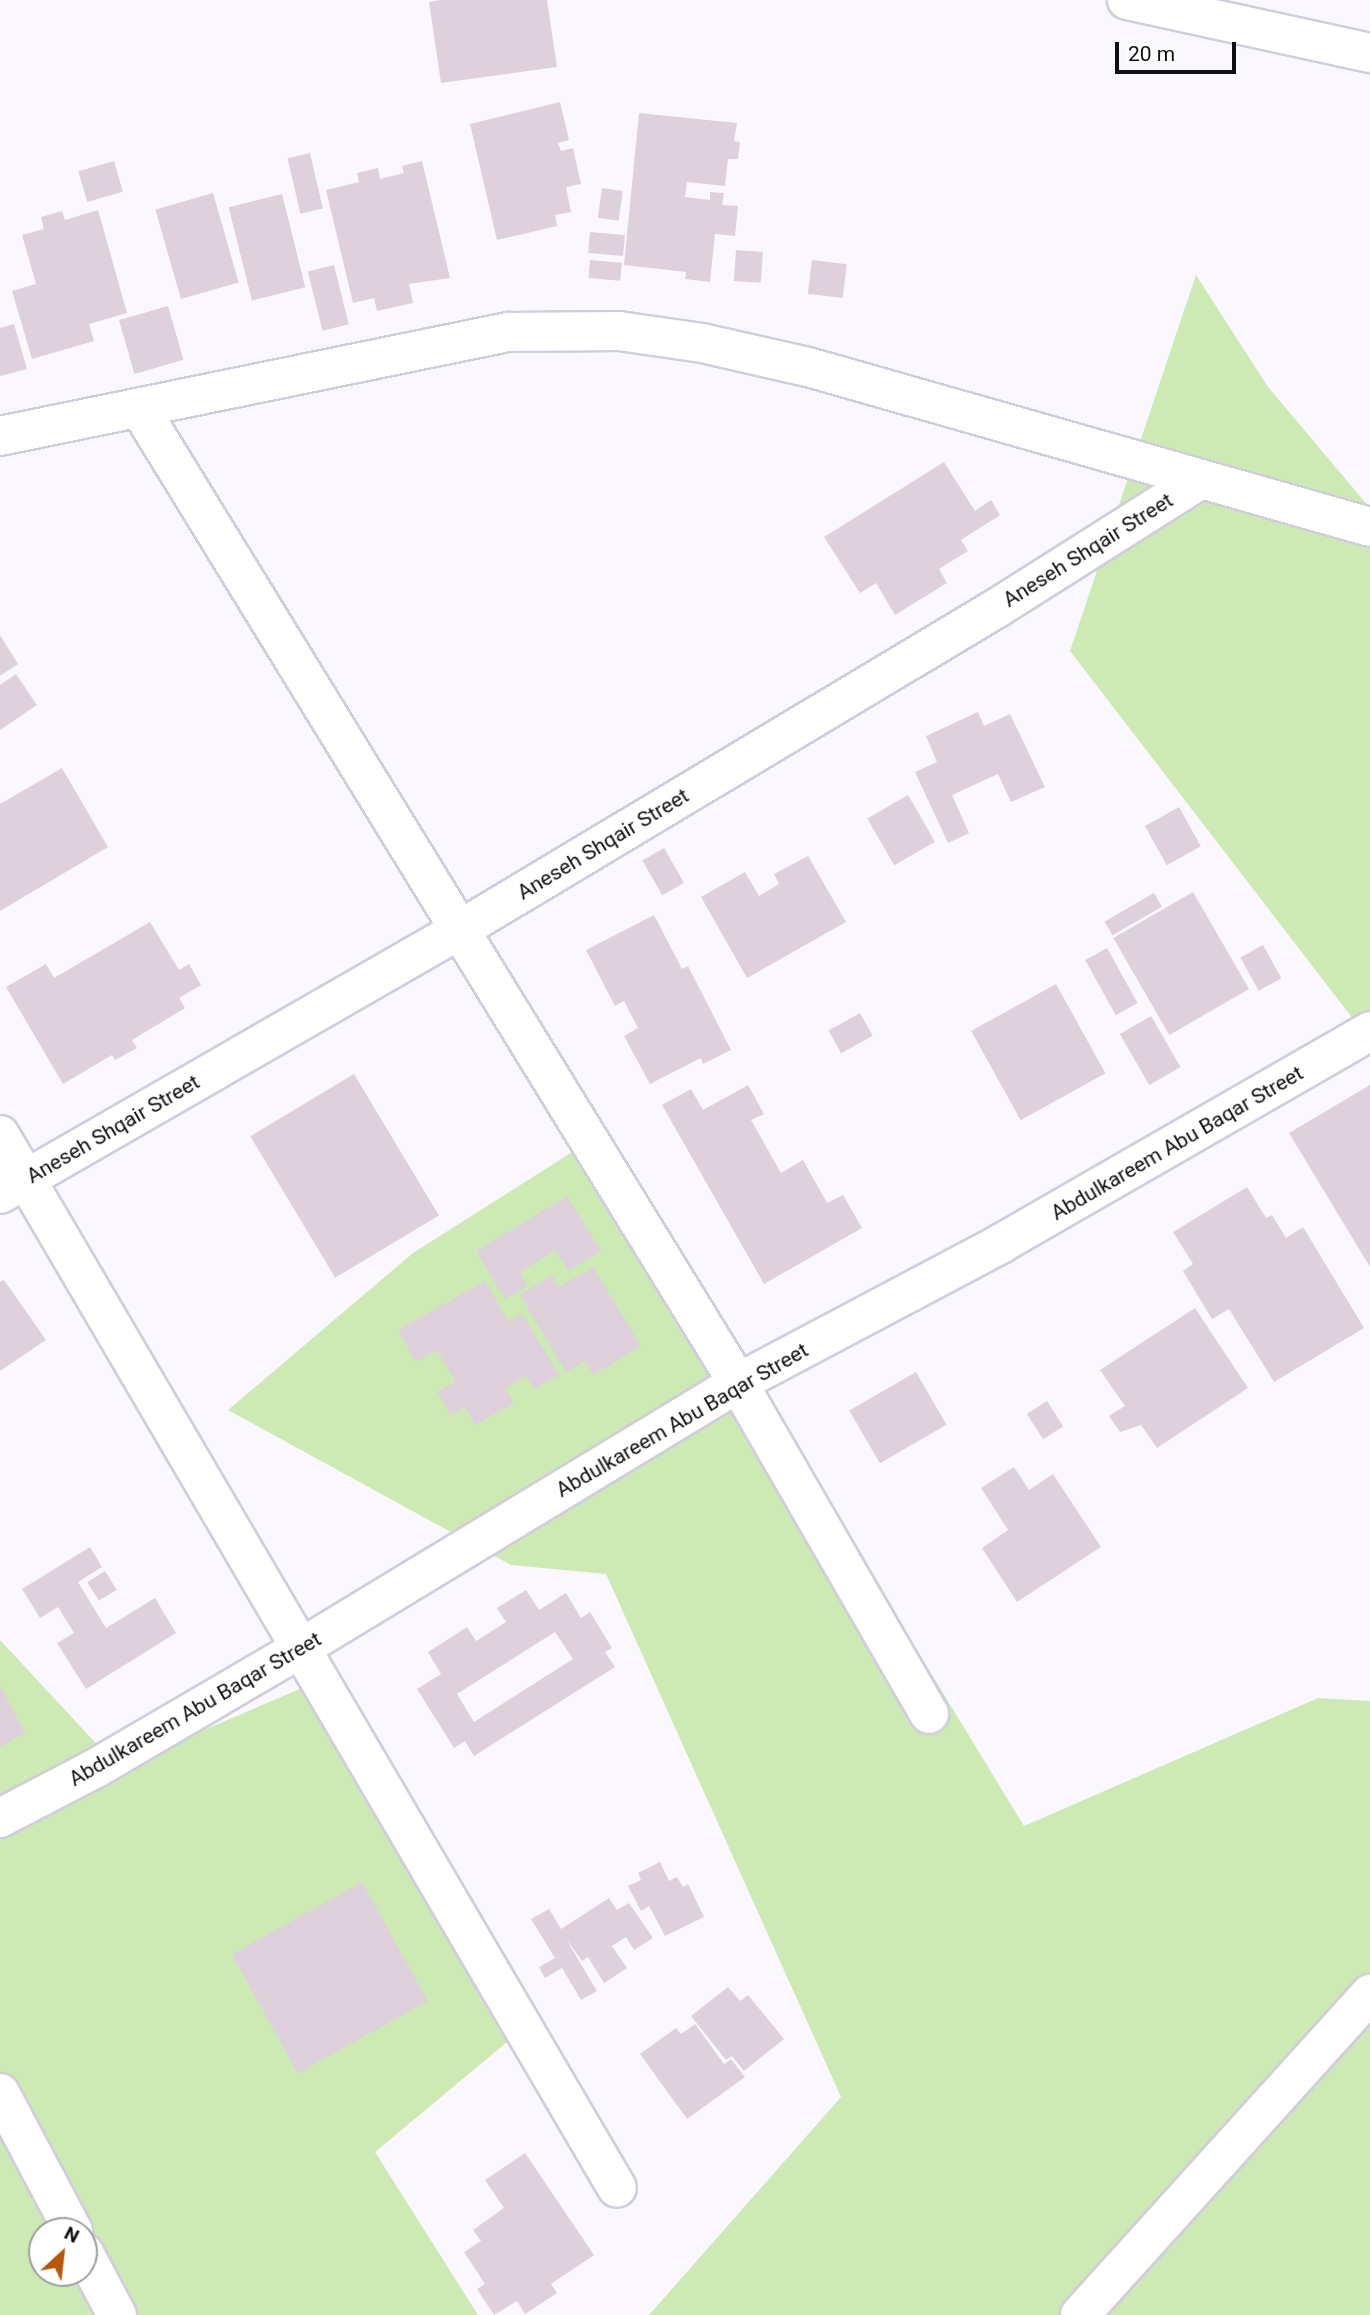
<!DOCTYPE html>
<style>
body{margin:0}
#map{position:relative;width:1370px;height:2315px;overflow:hidden;background:#faf8fe;font-family:Roboto,sans-serif}
div>[style]{position:absolute}
.green>*{inset:0;background:#cdeab4}
.building>*{inset:0;background:#ded1dc;transform-origin:0 0}
.roads{filter:drop-shadow(2px 0 #d0cddc) drop-shadow(-2px 0 #d0cddc) drop-shadow(0 2px #d0cddc) drop-shadow(0 -2px #d0cddc)}
.street>*{height:38px;margin:-19px;padding:0 19px;transform-origin:19px;border-radius:19px;background:#fff}
.primary>*{height:38px;margin:-19px;padding:0 19px;transform-origin:19px;border-radius:19px;background:#fff}
span{translate:-50% -50%;white-space:nowrap;text-align:center;line-height:1.15;-webkit-text-stroke:6px #fff;paint-order:stroke}
.street-label{font-size:21px;color:#0f0e13}
.north{position:absolute;left:28px;top:2217px;width:70px;height:70px;box-sizing:border-box;background:#fff;border:2px solid #9f9fa1;border-radius:50%;rotate:27deg;font-size:19px;font-weight:700;line-height:28px;text-align:center;color:#0f0e13}
.north::after{content:'';display:block;margin:auto;width:24px;height:32px;background:#b6570b;clip-path:polygon(50% 0,100% 100%,50% 72%,0 100%)}
.scale{position:absolute;left:1115px;top:42px;width:121px;height:32px;box-sizing:border-box;border:4px solid #0f0e13;border-top:0;padding-left:9px;font-size:21px;line-height:24px;white-space:nowrap;color:#0f0e13;-webkit-text-stroke:5px #fff;paint-order:stroke}
</style>
<div id="map">
<div class="green">
<div style="clip-path:polygon(1196px 275px,1268px 387px,1370px 508px,1370px 1041px,1070px 651px)"></div>
<div style="clip-path:polygon(602px 1133px,1024px 1826px,1318px 1698px,1370px 1701px,1370px 2315px,649px 2315px,841px 2097px,606px 1574px,511px 1565px,228px 1410px,413px 1253px)"></div>
<div style="clip-path:polygon(evenodd,0 1640px,118px 1767px,330px 1676px,531px 2022px,375px 2152px,478px 2315px,0 2315px,0 1640px,42px 2231px,84px 2231px,84px 2273px,42px 2273px,42px 2231px)"></div>
</div>
<div class="building">
<div style="clip-path:polygon(440px 0,547px 0,557px 67px,441px 83px,429px 2px)"></div>
<div style="clip-path:polygon(560px 102px,569px 140px,558px 143px,561px 151px,573px 148px,581px 184px,566px 187px,571px 212px,555px 215px,557px 226px,497px 240px,470px 124px)"></div>
<div style="clip-path:polygon(639px 113px,737px 123px,734px 141px,740px 142px,738px 159px,728px 159px,725px 186px,687px 182px,685px 197px,710px 200px,710px 192px,724px 193px,722px 205px,738px 206px,735px 236px,715px 234px,710px 282px,685px 279px,686px 272px,624px 265px)"></div>
<div style="left:310px;top:153px;width:57px;height:23px;rotate:77deg"></div>
<div style="left:114px;top:161px;width:32px;height:37px;rotate:74deg"></div>
<div style="clip-path:polygon(422px 161px,450px 278px,409px 284px,413px 303px,377px 311px,374px 298px,353px 303px,326px 190px,359px 182px,357px 173px,378px 168px,380px 179px,404px 173px,402px 166px)"></div>
<div style="left:602px;top:188px;width:21px;height:30px;rotate:8deg"></div>
<div style="left:213px;top:193px;width:93px;height:60px;rotate:74deg"></div>
<div style="left:282px;top:194px;width:96px;height:55px;rotate:76deg"></div>
<div style="clip-path:polygon(98px 210px,127px 313px,89px 324px,94px 341px,32px 359px,12px 291px,36px 284px,22px 235px,44px 229px,41px 217px,62px 211px,65px 220px)"></div>
<div style="left:590px;top:232px;width:35px;height:21px;rotate:5deg"></div>
<div style="left:736px;top:250px;width:27px;height:31px;rotate:4deg"></div>
<div style="left:590px;top:260px;width:32px;height:18px;rotate:5deg"></div>
<div style="left:812px;top:260px;width:35px;height:34px;rotate:7deg"></div>
<div style="left:334px;top:265px;width:61px;height:27px;rotate:76deg"></div>
<div style="left:168px;top:306px;width:56px;height:51px;rotate:74deg"></div>
<div style="clip-path:polygon(14px 324px,27px 369px,0 376px,0 328px)"></div>
<div style="clip-path:polygon(944px 462px,975px 511px,991px 500px,1000px 515px,961px 540px,968px 551px,939px 569px,947px 583px,895px 615px,876px 583px,860px 593px,824px 537px)"></div>
<div style="clip-path:polygon(0 635px,18px 664px,0 676px)"></div>
<div style="clip-path:polygon(16px 674px,37px 705px,0 730px,0 685px)"></div>
<div style="clip-path:polygon(978px 712px,984px 726px,1010px 714px,1045px 787px,1011px 802px,998px 774px,952px 795px,969px 833px,948px 843px,915px 772px,937px 762px,926px 736px)"></div>
<div style="clip-path:polygon(62px 768px,108px 847px,0 911px,0 804px)"></div>
<div style="left:908px;top:795px;width:54px;height:47px;rotate:60deg"></div>
<div style="left:1179px;top:807px;width:45px;height:39px;rotate:61deg"></div>
<div style="left:664px;top:848px;width:40px;height:25px;rotate:60deg"></div>
<div style="clip-path:polygon(808px 856px,846px 922px,747px 978px,701px 897px,745px 872px,759px 896px,779px 884px,774px 874px)"></div>
<div style="left:1193px;top:892px;width:112px;height:92px;rotate:60deg"></div>
<div style="left:1154px;top:893px;width:16px;height:57px;rotate:60deg"></div>
<div style="clip-path:polygon(654px 915px,682px 969px,688px 966px,731px 1050px,703px 1064px,701px 1058px,650px 1084px,624px 1036px,638px 1028px,624px 1001px,615px 1006px,586px 950px)"></div>
<div style="clip-path:polygon(150px 922px,179px 970px,189px 964px,201px 985px,179px 998px,185px 1008px,132px 1040px,137px 1048px,115px 1060px,112px 1055px,63px 1084px,6px 987px,46px 964px,54px 978px)"></div>
<div style="left:1263px;top:945px;width:38px;height:26px;rotate:61deg"></div>
<div style="left:1107px;top:948px;width:63px;height:25px;rotate:61deg"></div>
<div style="left:1056px;top:984px;width:102px;height:97px;rotate:61deg"></div>
<div style="left:860px;top:1013px;width:26px;height:36px;rotate:61deg"></div>
<div style="left:1151px;top:1016px;width:59px;height:36px;rotate:60deg"></div>
<div style="left:354px;top:1074px;width:165px;height:121px;rotate:59deg"></div>
<div style="clip-path:polygon(748px 1085px,764px 1114px,751px 1120px,781px 1173px,803px 1160px,827px 1203px,843px 1195px,862px 1228px,764px 1284px,662px 1105px,691px 1089px,703px 1110px)"></div>
<div style="clip-path:polygon(1370px 1085px,1370px 1267px,1289px 1133px)"></div>
<div style="clip-path:polygon(1247px 1187px,1266px 1218px,1272px 1215px,1286px 1238px,1303px 1227px,1364px 1328px,1274px 1382px,1229px 1309px,1212px 1319px,1183px 1271px,1193px 1264px,1173px 1232px)"></div>
<div style="clip-path:polygon(567px 1196px,601px 1251px,568px 1271px,555px 1250px,520px 1272px,528px 1286px,505px 1299px,476px 1251px)"></div>
<div style="clip-path:polygon(593px 1267px,641px 1346px,593px 1375px,585px 1361px,566px 1372px,520px 1295px,552px 1275px,559px 1287px)"></div>
<div style="clip-path:polygon(4px 1280px,46px 1340px,0 1371px,0 1282px)"></div>
<div style="clip-path:polygon(485px 1281px,508px 1321px,522px 1313px,559px 1375px,534px 1389px,526px 1376px,505px 1388px,514px 1403px,475px 1425px,465px 1407px,450px 1415px,437px 1392px,455px 1382px,437px 1350px,416px 1362px,398px 1330px)"></div>
<div style="clip-path:polygon(1195px 1308px,1248px 1388px,1157px 1448px,1141px 1425px,1120px 1432px,1109px 1416px,1125px 1406px,1100px 1370px)"></div>
<div style="left:916px;top:1372px;width:61px;height:77px;rotate:60deg"></div>
<div style="left:1047px;top:1401px;width:30px;height:24px;rotate:57deg"></div>
<div style="clip-path:polygon(1014px 1467px,1029px 1490px,1053px 1474px,1101px 1547px,1017px 1602px,982px 1548px,1008px 1530px,981px 1488px)"></div>
<div style="clip-path:polygon(90px 1547px,102px 1567px,78px 1582px,106px 1628px,155px 1598px,176px 1633px,86px 1689px,57px 1643px,74px 1633px,58px 1607px,40px 1618px,22px 1589px)"></div>
<div style="left:105px;top:1571px;width:22px;height:21px;rotate:58deg"></div>
<div style="clip-path:polygon(evenodd,526px 1590px,539px 1610px,566px 1593px,581px 1618px,590px 1612px,612px 1648px,605px 1652px,615px 1667px,474px 1756px,465px 1741px,454px 1748px,417px 1689px,441px 1674px,428px 1652px,467px 1627px,476px 1641px,506px 1622px,497px 1608px,526px 1590px,555px 1632px,573px 1659px,474px 1722px,457px 1694px,555px 1632px)"></div>
<div style="clip-path:polygon(0 1686px,25px 1733px,0 1747px)"></div>
<div style="clip-path:polygon(660px 1862px,669px 1881px,677px 1877px,683px 1887px,688px 1884px,704px 1917px,665px 1936px,649px 1906px,641px 1911px,628px 1886px,641px 1880px,638px 1873px)"></div>
<div style="left:362px;top:1882px;width:136px;height:149px;rotate:61deg"></div>
<div style="clip-path:polygon(609px 1898px,617px 1910px,629px 1903px,653px 1938px,634px 1950px,626px 1937px,612px 1946px,627px 1968px,604px 1983px,588px 1957px,582px 1961px,566px 1939px,597px 1991px,581px 2000px,562px 1968px,545px 1978px,539px 1967px,555px 1958px,531px 1919px,549px 1909px,561px 1929px)"></div>
<div style="clip-path:polygon(728px 1987px,740px 2001px,748px 1995px,784px 2039px,744px 2071px,732px 2056px,726px 2060px,691px 2016px)"></div>
<div style="clip-path:polygon(695px 2024px,724px 2064px,731px 2059px,745px 2077px,687px 2119px,640px 2054px,676px 2028px,681px 2034px)"></div>
<div style="clip-path:polygon(525px 2153px,594px 2255px,551px 2284px,557px 2293px,525px 2314px,517px 2301px,494px 2315px,477px 2289px,485px 2284px,464px 2252px,481px 2241px,473px 2230px,504px 2208px,485px 2180px)"></div>
</div>
<div class="roads">
<div class="street">
<div style="left:140px;top:409px;width:1143px;rotate:58.45deg"></div>
<div style="left:738px;top:1383px;width:382px;rotate:60deg"></div>
<div style="left:0;top:436px;width:519px;rotate:-11.57deg"></div>
<div style="left:508px;top:332px;width:111px;rotate:-0.5deg"></div>
<div style="left:619px;top:331px;width:84px;rotate:8.2deg"></div>
<div style="left:702px;top:343px;width:109px;rotate:12.8deg"></div>
<div style="left:808px;top:367px;width:584px;rotate:15.89deg"></div>
<div style="left:0;top:1135px;width:1220px;rotate:59.63deg"></div>
<div style="left:0;top:1194px;width:532px;rotate:-29.89deg"></div>
<div style="left:461px;top:929px;width:625px;rotate:-30.92deg"></div>
<div style="left:997px;top:608px;width:238px;rotate:-32.3deg"></div>
<div style="left:0;top:1818px;width:108px;rotate:-27.5deg"></div>
<div style="left:96px;top:1768px;width:238px;rotate:-30.3deg"></div>
<div style="left:301px;top:1648px;width:511px;rotate:-31.23deg"></div>
<div style="left:738px;top:1383px;width:297px;rotate:-27.9deg"></div>
<div style="left:1000px;top:1244px;width:427px;rotate:-29.9deg"></div>
<div style="left:0;top:2093px;width:156px;rotate:62.1deg"></div>
<div style="left:84px;top:2253px;width:70px;rotate:62deg"></div>
<div style="left:1080px;top:2315px;width:433px;rotate:-47.9deg"></div>
</div>
<div class="primary">
<div style="left:1127px;top:0;width:249px;rotate:12.3deg"></div>
</div>
</div>
<div class="street-label">
<span style="left:1088px;top:550px;rotate:-32deg">Aneseh Shqair Street</span>
<span style="left:603px;top:844px;rotate:-31deg">Aneseh Shqair Street</span>
<span style="left:113px;top:1129px;rotate:-30deg">Aneseh Shqair Street</span>
<span style="left:1177px;top:1143px;rotate:-30deg">Abdulkareem Abu Baqar Street</span>
<span style="left:682px;top:1420px;rotate:-30deg">Abdulkareem Abu Baqar Street</span>
<span style="left:195px;top:1709px;rotate:-30deg">Abdulkareem Abu Baqar Street</span>
</div>
<div class="north">N</div>
<div class="scale">20 m</div>
</div>
